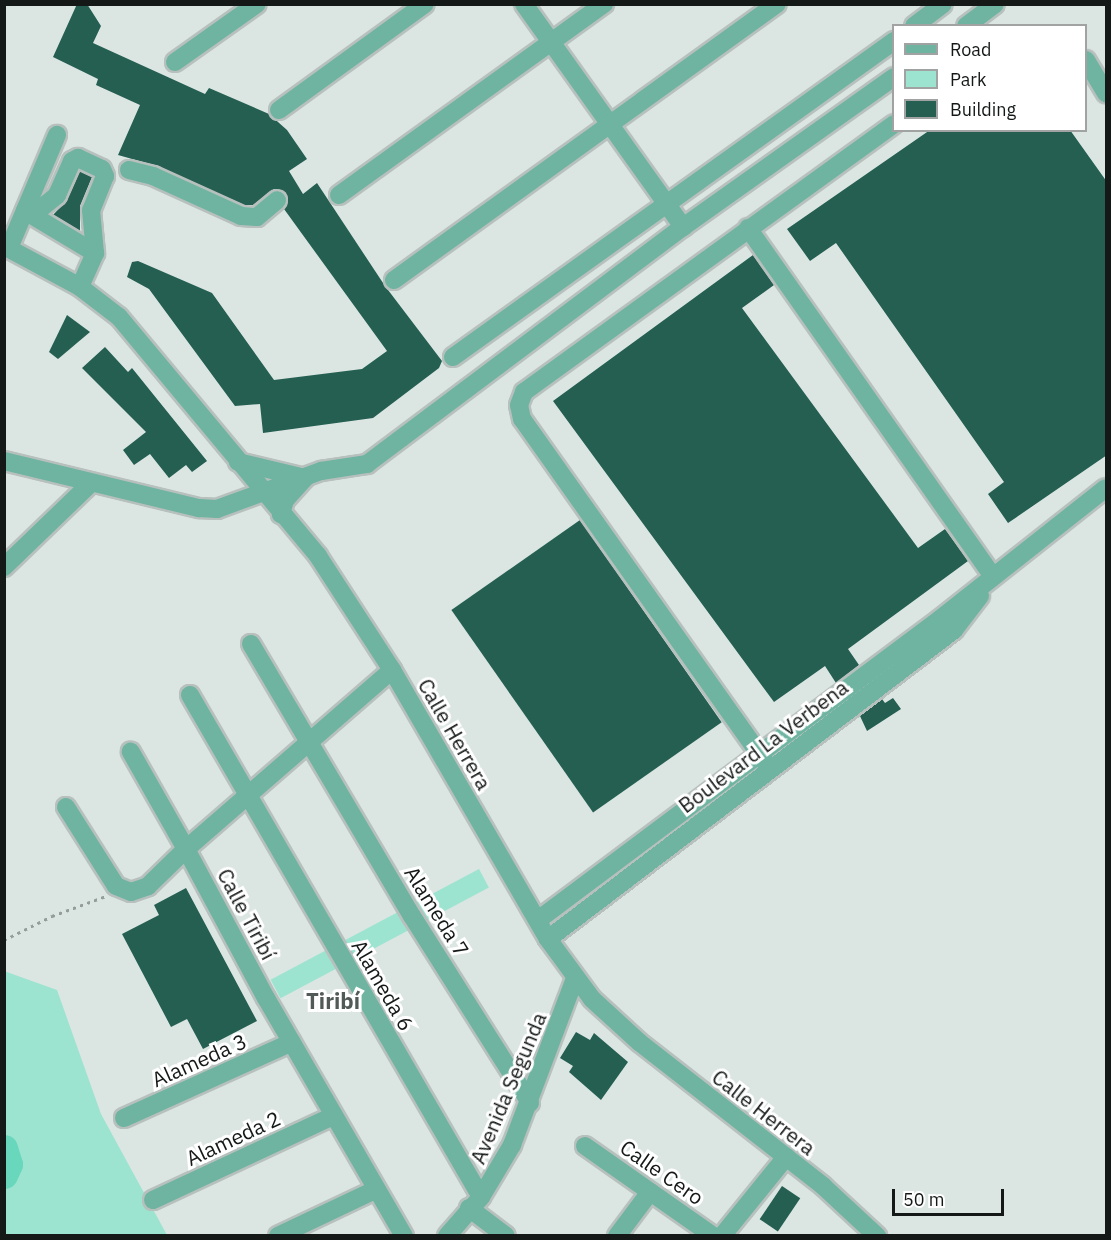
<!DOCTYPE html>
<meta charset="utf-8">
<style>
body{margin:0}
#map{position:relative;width:1111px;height:1240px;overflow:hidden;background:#dbe5e2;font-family:"IBM Plex Sans",sans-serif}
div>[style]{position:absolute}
.green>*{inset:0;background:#9ce4d0;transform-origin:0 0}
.river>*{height:27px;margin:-13.5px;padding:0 13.5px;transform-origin:13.5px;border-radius:13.5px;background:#68d7bb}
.building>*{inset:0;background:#245f51;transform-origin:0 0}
.path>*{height:3px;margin-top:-1.5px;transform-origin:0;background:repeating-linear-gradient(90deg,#959d9b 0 3px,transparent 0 7.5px)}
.roads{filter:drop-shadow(2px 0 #b7c0bd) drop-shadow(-2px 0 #b7c0bd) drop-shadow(0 2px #b7c0bd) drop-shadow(0 -2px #b7c0bd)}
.minor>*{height:18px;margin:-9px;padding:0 9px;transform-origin:9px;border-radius:9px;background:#6eb4a1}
span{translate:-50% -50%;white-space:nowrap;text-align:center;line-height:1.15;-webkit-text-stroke:6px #fff;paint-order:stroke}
.street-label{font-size:21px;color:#141817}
.neighbourhood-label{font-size:22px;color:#515a57;font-weight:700}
.frame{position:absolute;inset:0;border:6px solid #141817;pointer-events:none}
.legend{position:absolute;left:892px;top:24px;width:195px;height:108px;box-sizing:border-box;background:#fff;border:2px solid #a1a3a2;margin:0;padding:8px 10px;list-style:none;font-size:18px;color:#141817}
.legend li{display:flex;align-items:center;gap:12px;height:30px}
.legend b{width:30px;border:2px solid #a1a3a2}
.scale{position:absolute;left:892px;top:1189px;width:112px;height:27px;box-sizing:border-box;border:3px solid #141817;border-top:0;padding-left:8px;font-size:18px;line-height:21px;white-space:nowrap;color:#141817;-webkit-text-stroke:4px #fff;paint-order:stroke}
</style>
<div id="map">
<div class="green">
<div style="left:479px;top:869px;width:21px;height:236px;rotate:62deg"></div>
<div style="clip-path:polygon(4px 971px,57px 990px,101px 1114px,167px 1235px,5px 1235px)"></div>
</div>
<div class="river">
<div style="left:4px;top:1148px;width:17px;rotate:73deg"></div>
<div style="left:9px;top:1164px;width:12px;rotate:114deg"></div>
</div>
<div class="building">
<div style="clip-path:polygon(77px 4px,87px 4px,101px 26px,93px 43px,205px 94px,209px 88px,269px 114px,287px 130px,307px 159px,289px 171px,303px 194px,317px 183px,385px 286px,442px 361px,439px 368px,373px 418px,263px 433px,260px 404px,235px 406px,149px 289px,127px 277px,132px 262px,138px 261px,212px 293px,274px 380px,362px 369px,387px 351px,284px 209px,288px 199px,285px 192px,274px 189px,253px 205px,244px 205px,157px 166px,118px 155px,140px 105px,96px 85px,98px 79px,53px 57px)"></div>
<div style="clip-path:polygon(930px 130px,1070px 130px,1107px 182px,1107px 455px,1008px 523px,988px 494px,1004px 482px,836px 243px,810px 261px,787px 229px)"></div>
<div style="clip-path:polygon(80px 171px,92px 177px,80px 206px,80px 231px,53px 215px,67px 200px)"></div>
<div style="clip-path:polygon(753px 255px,774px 285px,742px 308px,918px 548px,945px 529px,968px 561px,848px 649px,859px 665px,836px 683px,825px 666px,774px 702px,553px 401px)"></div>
<div style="clip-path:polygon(67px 315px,90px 332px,58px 359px,49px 352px)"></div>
<div style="clip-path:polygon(105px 347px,128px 372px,132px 368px,207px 461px,192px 472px,186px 465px,169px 478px,150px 454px,134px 465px,123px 450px,146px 432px,82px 368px)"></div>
<div style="left:580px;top:520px;width:247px;height:157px;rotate:55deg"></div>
<div style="clip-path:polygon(893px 698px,901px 709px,867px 731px,860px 716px,882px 699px,885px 703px)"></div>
<div style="clip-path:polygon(186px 888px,257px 1021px,203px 1049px,187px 1019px,171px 1027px,122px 934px,159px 915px,154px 905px)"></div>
<div style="clip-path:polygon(576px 1032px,590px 1040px,594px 1033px,628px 1062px,601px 1100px,569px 1072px,573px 1066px,560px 1058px)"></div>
<div style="left:782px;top:1186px;width:22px;height:40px;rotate:34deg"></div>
</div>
<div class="path">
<div style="left:4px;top:940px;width:54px;rotate:-26.6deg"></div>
<div style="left:52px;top:916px;width:58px;rotate:-20.3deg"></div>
</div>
<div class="roads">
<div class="minor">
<div style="left:524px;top:4px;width:274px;rotate:54.5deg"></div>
<div style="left:914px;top:26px;width:36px;rotate:-37deg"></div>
<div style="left:966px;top:26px;width:36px;rotate:-37deg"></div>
<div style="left:1086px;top:60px;width:39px;rotate:59deg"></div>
<div style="left:175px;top:62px;width:100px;rotate:-35.3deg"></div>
<div style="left:279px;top:110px;width:180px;rotate:-36deg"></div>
<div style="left:129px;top:170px;width:25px;rotate:14deg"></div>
<div style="left:153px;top:176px;width:97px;rotate:24.4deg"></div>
<div style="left:241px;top:216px;width:16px;rotate:4deg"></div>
<div style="left:257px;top:217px;width:26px;rotate:-40deg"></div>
<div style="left:339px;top:195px;width:327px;rotate:-35.8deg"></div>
<div style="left:25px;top:211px;width:15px;rotate:-8deg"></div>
<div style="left:40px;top:209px;width:22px;rotate:-39deg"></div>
<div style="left:57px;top:195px;width:37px;rotate:-66deg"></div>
<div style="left:72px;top:161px;width:7px;rotate:-27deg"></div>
<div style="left:78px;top:158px;width:26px;rotate:25deg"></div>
<div style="left:102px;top:169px;width:8px;rotate:67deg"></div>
<div style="left:105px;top:176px;width:37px;rotate:112deg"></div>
<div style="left:91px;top:210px;width:43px;rotate:84.7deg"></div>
<div style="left:95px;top:253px;width:37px;rotate:114deg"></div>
<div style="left:25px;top:211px;width:82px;rotate:31deg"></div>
<div style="left:748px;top:228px;width:426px;rotate:54.9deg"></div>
<div style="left:4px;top:246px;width:86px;rotate:28.3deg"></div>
<div style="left:80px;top:287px;width:49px;rotate:37.6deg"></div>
<div style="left:119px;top:317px;width:311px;rotate:50.2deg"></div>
<div style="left:318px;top:556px;width:136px;rotate:57deg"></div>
<div style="left:392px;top:670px;width:311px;rotate:59.9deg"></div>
<div style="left:548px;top:939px;width:74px;rotate:53.7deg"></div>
<div style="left:592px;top:999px;width:64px;rotate:42.5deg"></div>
<div style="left:639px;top:1042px;width:234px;rotate:38deg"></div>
<div style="left:823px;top:1186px;width:74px;rotate:42.8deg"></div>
<div style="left:9px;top:248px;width:123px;rotate:-67deg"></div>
<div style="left:394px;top:280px;width:472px;rotate:-35.8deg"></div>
<div style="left:453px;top:357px;width:543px;rotate:-35.62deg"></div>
<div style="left:4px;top:461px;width:201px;rotate:13.6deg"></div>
<div style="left:199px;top:508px;width:18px;rotate:3deg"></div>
<div style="left:217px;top:509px;width:111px;rotate:-20.1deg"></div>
<div style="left:321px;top:471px;width:47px;rotate:-8.7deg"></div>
<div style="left:367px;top:464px;width:395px;rotate:-36.9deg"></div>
<div style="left:683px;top:227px;width:259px;rotate:-35.4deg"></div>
<div style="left:238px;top:462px;width:69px;rotate:13.4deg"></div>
<div style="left:305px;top:478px;width:30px;rotate:132deg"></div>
<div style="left:285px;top:500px;width:15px;rotate:106deg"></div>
<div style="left:4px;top:567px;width:121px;rotate:-44deg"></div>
<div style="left:251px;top:644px;width:316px;rotate:59.4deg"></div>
<div style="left:412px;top:916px;width:221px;rotate:57.7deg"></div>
<div style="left:392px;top:670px;width:273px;rotate:139deg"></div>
<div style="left:186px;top:849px;width:169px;rotate:61.8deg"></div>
<div style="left:266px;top:998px;width:275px;rotate:59.9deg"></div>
<div style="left:190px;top:695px;width:580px;rotate:59.9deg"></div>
<div style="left:770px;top:769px;width:429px;rotate:-125.3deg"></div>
<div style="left:522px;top:419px;width:14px;rotate:-102deg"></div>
<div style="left:519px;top:405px;width:14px;rotate:-69deg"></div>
<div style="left:524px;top:392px;width:457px;rotate:-35.9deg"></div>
<div style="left:66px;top:807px;width:93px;rotate:57.7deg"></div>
<div style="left:116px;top:886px;width:16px;rotate:22deg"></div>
<div style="left:131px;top:892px;width:18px;rotate:-19deg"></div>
<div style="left:148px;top:886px;width:53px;rotate:-44.2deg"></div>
<div style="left:186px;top:849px;width:112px;rotate:-119.6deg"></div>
<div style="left:538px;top:920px;width:502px;rotate:-36.82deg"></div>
<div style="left:940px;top:619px;width:211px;rotate:-38.3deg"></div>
<div style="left:548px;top:939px;width:510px;rotate:-37.27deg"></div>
<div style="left:954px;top:630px;width:43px;rotate:-52.6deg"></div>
<div style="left:124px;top:1118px;width:184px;rotate:-24.3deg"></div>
<div style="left:585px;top:1146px;width:156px;rotate:35.1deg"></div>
<div style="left:153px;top:1200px;width:199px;rotate:-25deg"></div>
<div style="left:469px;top:1208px;width:46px;rotate:37.1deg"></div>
<div style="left:278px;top:1236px;width:107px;rotate:-25.4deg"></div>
<div style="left:447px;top:1236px;width:52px;rotate:-48.9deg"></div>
<div style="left:481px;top:1197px;width:61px;rotate:-59.2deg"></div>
<div style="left:512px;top:1145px;width:178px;rotate:-69.3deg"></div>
<div style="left:617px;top:1236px;width:55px;rotate:-53.1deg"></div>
<div style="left:722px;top:1236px;width:102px;rotate:-51deg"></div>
</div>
</div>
<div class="street-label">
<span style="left:455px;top:734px;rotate:60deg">Calle Herrera</span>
<span style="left:763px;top:746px;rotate:-37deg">Boulevard La Verbena</span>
<span style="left:437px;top:911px;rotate:58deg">Alameda 7</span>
<span style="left:247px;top:914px;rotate:62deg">Calle Tiribí</span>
<span style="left:383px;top:985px;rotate:60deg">Alameda 6</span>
<span style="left:199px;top:1060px;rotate:-24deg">Alameda 3</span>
<span style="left:508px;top:1088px;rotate:-67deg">Avenida Segunda</span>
<span style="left:764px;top:1112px;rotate:38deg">Calle Herrera</span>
<span style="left:233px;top:1138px;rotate:-25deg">Alameda 2</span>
<span style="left:662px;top:1172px;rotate:35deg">Calle Cero</span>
</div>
<div class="neighbourhood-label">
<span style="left:333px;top:1001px">Tiribí</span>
</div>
<div class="frame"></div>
<ul class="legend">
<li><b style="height:8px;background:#6eb4a1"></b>Road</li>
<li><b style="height:16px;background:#9ce4d0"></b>Park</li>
<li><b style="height:16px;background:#245f51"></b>Building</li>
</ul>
<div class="scale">50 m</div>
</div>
